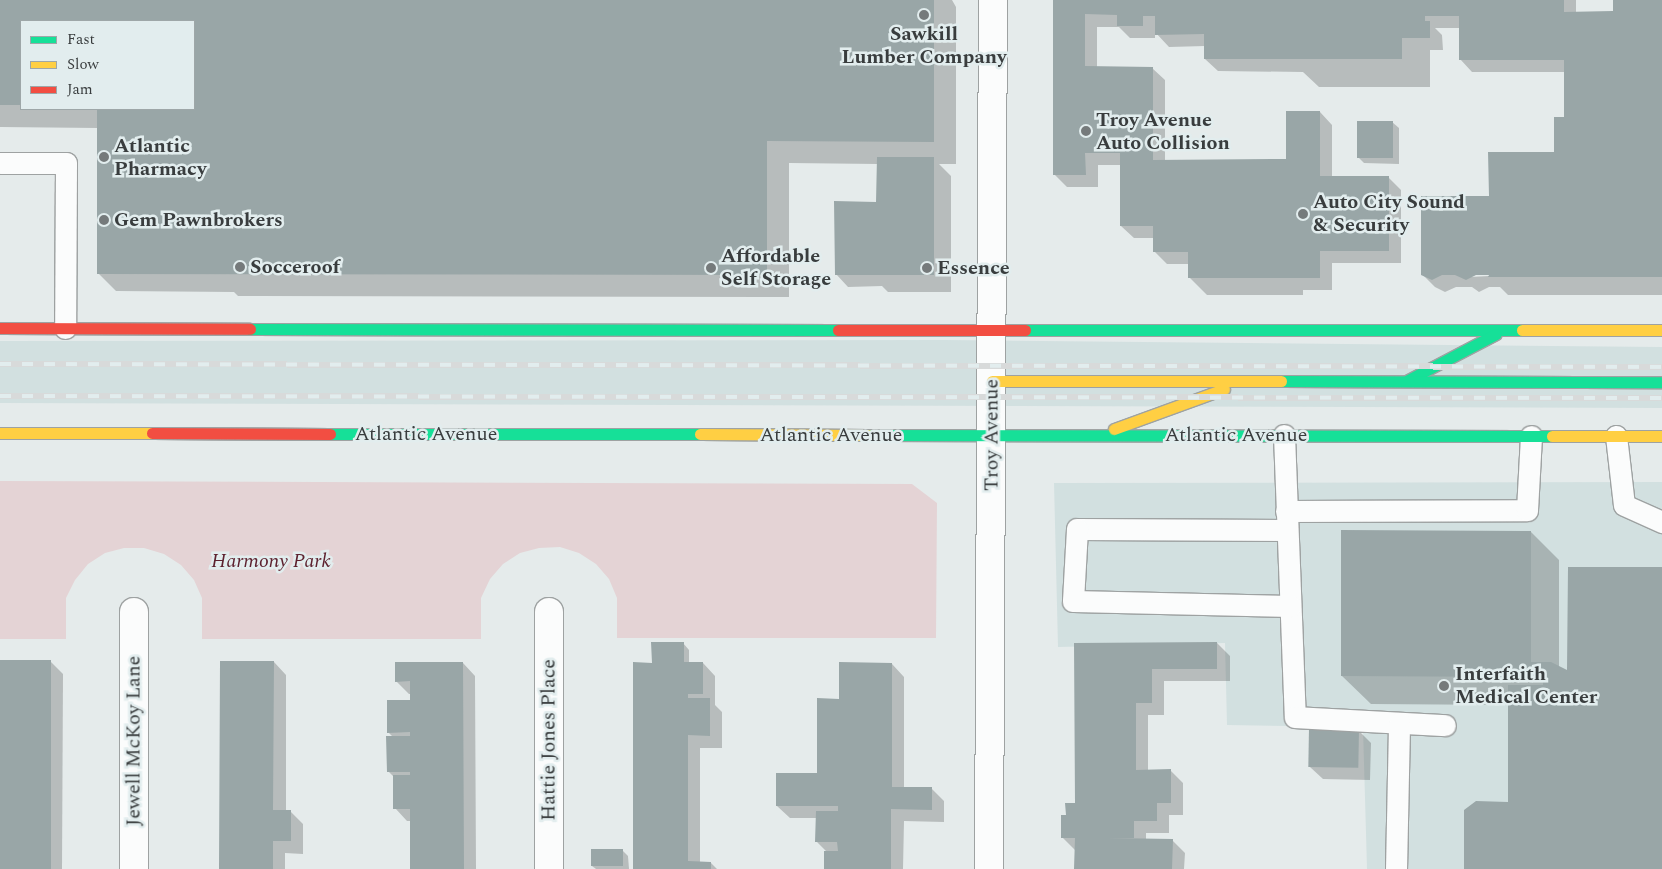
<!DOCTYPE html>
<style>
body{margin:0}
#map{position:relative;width:1662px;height:869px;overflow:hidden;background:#e5ebeb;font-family:Spectral,serif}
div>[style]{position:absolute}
.built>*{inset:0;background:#d2e0e0}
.green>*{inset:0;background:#e4d3d5}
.shadow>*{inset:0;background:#0003}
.building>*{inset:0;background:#99a6a7;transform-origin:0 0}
.roads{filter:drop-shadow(1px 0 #9ea2a2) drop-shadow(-1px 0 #9ea2a2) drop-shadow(0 1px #9ea2a2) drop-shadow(0 -1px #9ea2a2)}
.lane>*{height:21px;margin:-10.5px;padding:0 10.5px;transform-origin:10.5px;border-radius:10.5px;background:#fbfcfc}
.street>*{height:28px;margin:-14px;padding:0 14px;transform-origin:14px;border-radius:14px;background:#fbfcfc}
.fast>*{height:11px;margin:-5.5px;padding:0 5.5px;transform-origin:5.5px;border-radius:5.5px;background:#16e098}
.slow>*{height:11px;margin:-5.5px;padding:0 5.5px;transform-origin:5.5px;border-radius:5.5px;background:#ffcf43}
.jam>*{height:11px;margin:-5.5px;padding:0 5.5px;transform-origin:5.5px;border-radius:5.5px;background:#f24e42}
.rail>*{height:5.5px;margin-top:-2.75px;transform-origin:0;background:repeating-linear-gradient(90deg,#e2edee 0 11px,#d8dada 0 22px);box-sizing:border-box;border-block:1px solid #d8dada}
.dots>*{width:14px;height:14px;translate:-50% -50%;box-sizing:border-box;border:2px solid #e2edee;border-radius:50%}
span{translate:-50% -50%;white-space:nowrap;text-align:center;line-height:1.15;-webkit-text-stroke:5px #e2edee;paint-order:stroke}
.poi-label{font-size:20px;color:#393d3e;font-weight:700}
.left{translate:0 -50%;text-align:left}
.street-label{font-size:20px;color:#393d3e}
.park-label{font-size:20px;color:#5d222f;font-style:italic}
.legend{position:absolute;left:20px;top:20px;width:175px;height:90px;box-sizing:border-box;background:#e2edee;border:1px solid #9ea7a8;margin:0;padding:6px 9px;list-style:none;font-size:15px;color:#393d3e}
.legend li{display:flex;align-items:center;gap:10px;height:25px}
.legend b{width:25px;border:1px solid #9ea7a8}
</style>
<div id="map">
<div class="built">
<div style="clip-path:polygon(945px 340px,1662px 347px,1662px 408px,0 403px,0 341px)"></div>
<div style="clip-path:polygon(1662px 482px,1662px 869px,1367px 869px,1363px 727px,1227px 725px,1225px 643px,1058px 647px,1054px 483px)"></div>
</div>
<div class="green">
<div style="clip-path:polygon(0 481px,912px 484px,937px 503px,936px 638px,617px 638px,617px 598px,609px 579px,596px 564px,579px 553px,560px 547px,539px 548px,520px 553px,503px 564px,490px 579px,481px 598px,481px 639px,202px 639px,202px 598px,194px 580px,181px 565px,164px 554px,144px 548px,124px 548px,105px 553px,88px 564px,75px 580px,66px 598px,66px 639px,0 639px)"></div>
</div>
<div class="shadow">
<div style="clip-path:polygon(evenodd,0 0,952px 0,956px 7px,956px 164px,939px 164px,951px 176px,951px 292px,888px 292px,882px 286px,848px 287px,836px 274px,878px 203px,878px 164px,789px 163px,789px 297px,238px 296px,234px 292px,116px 291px,98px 273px,98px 128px,0 127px,0 0,21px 21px,194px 21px,194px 109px,21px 109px,21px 21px)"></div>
<div style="clip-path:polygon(evenodd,1054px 0,1576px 0,1576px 13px,1614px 12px,1614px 0,1662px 0,1662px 295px,1508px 295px,1500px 287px,1489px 287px,1479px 292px,1472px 287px,1456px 287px,1445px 292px,1435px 287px,1422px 274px,1490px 197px,1556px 154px,1565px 119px,1565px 72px,1472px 72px,1460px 59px,1460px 28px,1435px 28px,1442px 35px,1443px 50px,1430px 50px,1430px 87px,1319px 87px,1303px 72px,1218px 71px,1205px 59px,1205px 46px,1169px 47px,1155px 32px,1155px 38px,1130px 38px,1119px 27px,1097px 27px,1097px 68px,1152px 68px,1165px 80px,1165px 161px,1287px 161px,1320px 112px,1332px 125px,1332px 177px,1388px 177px,1401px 190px,1401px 263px,1332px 263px,1332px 290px,1303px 290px,1303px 295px,1207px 295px,1189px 277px,1189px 264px,1167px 264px,1154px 251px,1154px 238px,1134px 238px,1121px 226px,1121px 165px,1098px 165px,1098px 187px,1067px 187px,1054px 174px,1054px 0,1470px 274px,1489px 274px,1489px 276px,1470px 277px,1470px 274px)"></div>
<div style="clip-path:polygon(1392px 122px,1399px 128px,1399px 164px,1364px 163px,1358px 157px)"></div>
<div style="clip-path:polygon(1531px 532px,1559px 560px,1559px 667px,1569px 672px,1662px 568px,1662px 869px,1465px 869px,1509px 803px,1510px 705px,1371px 704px,1342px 676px)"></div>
<div style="clip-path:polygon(683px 643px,689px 650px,689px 663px,703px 663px,715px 676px,715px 705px,722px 712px,722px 748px,700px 748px,700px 863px,711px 863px,717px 869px,635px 869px)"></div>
<div style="clip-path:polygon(1217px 643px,1230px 656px,1230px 681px,1164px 681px,1164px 715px,1148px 715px,1148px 771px,1170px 770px,1183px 783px,1183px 815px,1169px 815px,1169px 833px,1146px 833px,1146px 840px,1172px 840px,1185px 853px,1184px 869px,1075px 869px,1076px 851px,1062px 837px,1067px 816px,1076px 804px,1075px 644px)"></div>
<div style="clip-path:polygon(0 661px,50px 661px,63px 674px,62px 869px,0 869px)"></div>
<div style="clip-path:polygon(274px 662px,286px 675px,286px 812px,291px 812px,303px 824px,303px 854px,285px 853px,285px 869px,220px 869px)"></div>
<div style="clip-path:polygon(463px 663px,475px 676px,476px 869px,412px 869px,412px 821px,407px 821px,395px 808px,395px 778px,388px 771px,393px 737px,388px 732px,411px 702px,412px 694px,409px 694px,396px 681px)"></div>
<div style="clip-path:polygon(892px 664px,904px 677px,904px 788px,931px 788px,944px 801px,944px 822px,904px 821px,903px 869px,826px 869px,826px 851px,817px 842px,817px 818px,790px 818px,777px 806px,818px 774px,840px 700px)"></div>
<div style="clip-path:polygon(1358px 730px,1371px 743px,1370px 780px,1323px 779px,1310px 767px)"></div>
<div style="clip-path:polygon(622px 850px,628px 856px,629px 869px,596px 869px,592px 866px)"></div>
</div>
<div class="building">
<div style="clip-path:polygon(0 0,934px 0,934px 142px,767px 141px,767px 275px,97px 274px,97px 109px,194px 109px,194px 21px,21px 21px,21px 105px,0 105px)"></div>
<div style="clip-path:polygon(1053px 0,1564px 0,1564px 12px,1613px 11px,1613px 0,1662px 0,1662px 277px,1488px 277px,1489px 275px,1476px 275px,1466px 280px,1455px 275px,1442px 275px,1432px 280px,1421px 275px,1421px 196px,1489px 196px,1488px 152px,1554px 152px,1554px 117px,1564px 117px,1564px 60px,1459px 60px,1459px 16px,1425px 16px,1425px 21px,1430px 21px,1430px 38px,1402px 38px,1402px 59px,1204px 59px,1204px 34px,1155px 35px,1155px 16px,1143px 16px,1143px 26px,1117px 26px,1117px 15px,1085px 14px,1085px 66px,1153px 67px,1153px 160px,1286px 159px,1286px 111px,1320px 111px,1320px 176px,1389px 176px,1389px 251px,1320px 251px,1320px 278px,1188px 278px,1188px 252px,1153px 252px,1153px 226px,1120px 226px,1120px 153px,1085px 153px,1086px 175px,1053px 175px)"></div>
<div style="left:1357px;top:121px;width:36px;height:37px"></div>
<div style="clip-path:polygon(877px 157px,934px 157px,934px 275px,835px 275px,834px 201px,876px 202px)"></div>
<div style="clip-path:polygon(1341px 530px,1531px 531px,1531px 662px,1551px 662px,1567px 670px,1568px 567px,1662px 567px,1662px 869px,1464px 869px,1464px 810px,1476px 801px,1508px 802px,1508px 685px,1543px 685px,1543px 677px,1341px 676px)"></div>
<div style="clip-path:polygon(651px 642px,684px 642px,684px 662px,703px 662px,703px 694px,688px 694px,688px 698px,710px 698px,710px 736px,688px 735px,688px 861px,711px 862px,711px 869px,633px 869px,633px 662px,652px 663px)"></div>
<div style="clip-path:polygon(1217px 642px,1217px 669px,1152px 669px,1152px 703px,1136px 703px,1136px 770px,1171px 769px,1171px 803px,1157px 803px,1157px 821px,1134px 821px,1134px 838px,1108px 838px,1173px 839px,1172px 869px,1074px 869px,1075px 838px,1061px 838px,1061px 815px,1066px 815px,1065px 803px,1075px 803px,1074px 643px)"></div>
<div style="left:0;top:660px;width:51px;height:209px"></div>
<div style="clip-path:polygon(220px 661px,274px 661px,273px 810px,291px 810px,291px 841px,273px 841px,273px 869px,219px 869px)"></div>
<div style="clip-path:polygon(395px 662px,463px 662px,464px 869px,410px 869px,410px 809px,393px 809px,393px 775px,410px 775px,410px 772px,387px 772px,386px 736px,410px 736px,410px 732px,387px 733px,387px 700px,410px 700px,410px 681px,395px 682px)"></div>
<div style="clip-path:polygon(839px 662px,892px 663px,892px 787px,932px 787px,932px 810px,891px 809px,891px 869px,824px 869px,824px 851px,838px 851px,837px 842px,815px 842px,816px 811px,838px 811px,838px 806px,776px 806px,776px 773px,817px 773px,817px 698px,839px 699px)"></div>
<div style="left:1309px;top:728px;width:50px;height:39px;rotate:1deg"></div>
<div style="left:591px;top:849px;width:32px;height:17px"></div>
</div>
<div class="roads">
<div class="lane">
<div style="left:0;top:163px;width:66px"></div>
<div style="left:66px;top:163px;width:165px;rotate:90.3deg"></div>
<div style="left:1284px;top:435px;width:282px;rotate:87.8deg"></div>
<div style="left:1295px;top:717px;width:150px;rotate:3.1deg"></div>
<div style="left:1616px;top:436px;width:69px;rotate:83.4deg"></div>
<div style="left:1624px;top:505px;width:42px;rotate:24.1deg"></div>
<div style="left:1286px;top:511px;width:241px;rotate:-0.2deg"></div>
<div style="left:1527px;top:510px;width:74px;rotate:-86.9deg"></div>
<div style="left:1287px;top:530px;width:210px;rotate:-179.7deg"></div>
<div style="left:1077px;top:529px;width:72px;rotate:93.2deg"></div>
<div style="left:1073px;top:601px;width:217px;rotate:1.3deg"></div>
<div style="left:1396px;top:869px;width:146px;rotate:-88.8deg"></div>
</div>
<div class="street">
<div style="left:134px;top:869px;width:257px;rotate:-90deg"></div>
<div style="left:549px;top:869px;width:257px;rotate:-90deg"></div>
<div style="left:989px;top:869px;width:869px;rotate:-89.74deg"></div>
</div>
<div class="fast">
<div style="left:250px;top:329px;width:588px;rotate:0.1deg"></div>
<div style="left:1025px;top:330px;width:497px"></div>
<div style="left:1408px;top:380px;width:99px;rotate:-27.6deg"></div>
<div style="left:1281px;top:381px;width:381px;rotate:0.2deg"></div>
<div style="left:330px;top:434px;width:370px"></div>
<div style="left:868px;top:435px;width:684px;rotate:0.08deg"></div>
</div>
<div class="slow">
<div style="left:1522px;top:330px;width:140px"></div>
<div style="left:992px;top:381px;width:289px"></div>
<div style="left:1114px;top:429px;width:117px;rotate:-20deg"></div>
<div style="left:0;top:433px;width:152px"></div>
<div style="left:700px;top:434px;width:168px;rotate:0.3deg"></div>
<div style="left:1552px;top:436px;width:110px"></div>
</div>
<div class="jam">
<div style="left:0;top:328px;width:250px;rotate:0.2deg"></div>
<div style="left:838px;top:330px;width:187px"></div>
<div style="left:152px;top:433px;width:178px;rotate:0.3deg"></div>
</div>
</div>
<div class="rail">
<div style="left:0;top:364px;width:1662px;rotate:0.1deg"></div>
<div style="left:0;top:396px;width:1662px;rotate:0.07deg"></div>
</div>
<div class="dots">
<div style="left:924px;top:15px;background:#757a7b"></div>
<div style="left:1086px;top:131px;background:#757a7b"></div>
<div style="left:104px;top:157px;background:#757a7b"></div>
<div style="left:1303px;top:214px;background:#757a7b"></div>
<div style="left:104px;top:220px;background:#757a7b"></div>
<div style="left:240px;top:267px;background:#757a7b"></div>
<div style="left:711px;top:268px;background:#757a7b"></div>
<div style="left:927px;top:268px;background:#757a7b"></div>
<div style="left:1444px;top:686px;background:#757a7b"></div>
</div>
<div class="poi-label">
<span style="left:924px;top:46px">Sawkill<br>Lumber Company</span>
<span class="left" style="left:1096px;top:132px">Troy Avenue<br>Auto Collision</span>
<span class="left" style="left:114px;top:158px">Atlantic<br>Pharmacy</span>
<span class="left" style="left:1313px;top:214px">Auto City Sound<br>&amp; Security</span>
<span class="left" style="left:114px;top:220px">Gem Pawnbrokers</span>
<span class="left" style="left:721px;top:268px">Affordable<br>Self Storage</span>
<span class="left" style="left:250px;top:267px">Socceroof</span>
<span class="left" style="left:937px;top:268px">Essence</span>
<span class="left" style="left:1455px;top:686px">Interfaith<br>Medical Center</span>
</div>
<div class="street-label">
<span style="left:426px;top:434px">Atlantic Avenue</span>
<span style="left:831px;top:435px">Atlantic Avenue</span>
<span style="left:992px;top:435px;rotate:-90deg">Troy Avenue</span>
<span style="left:1236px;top:435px">Atlantic Avenue</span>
<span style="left:549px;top:740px;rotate:-90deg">Hattie Jones Place</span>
<span style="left:134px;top:741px;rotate:-90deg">Jewell McKoy Lane</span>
</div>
<div class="park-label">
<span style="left:271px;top:561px">Harmony Park</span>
</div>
<ul class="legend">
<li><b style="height:6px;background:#16e098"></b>Fast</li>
<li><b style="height:6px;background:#ffcf43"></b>Slow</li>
<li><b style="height:6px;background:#f24e42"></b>Jam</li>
</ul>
</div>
